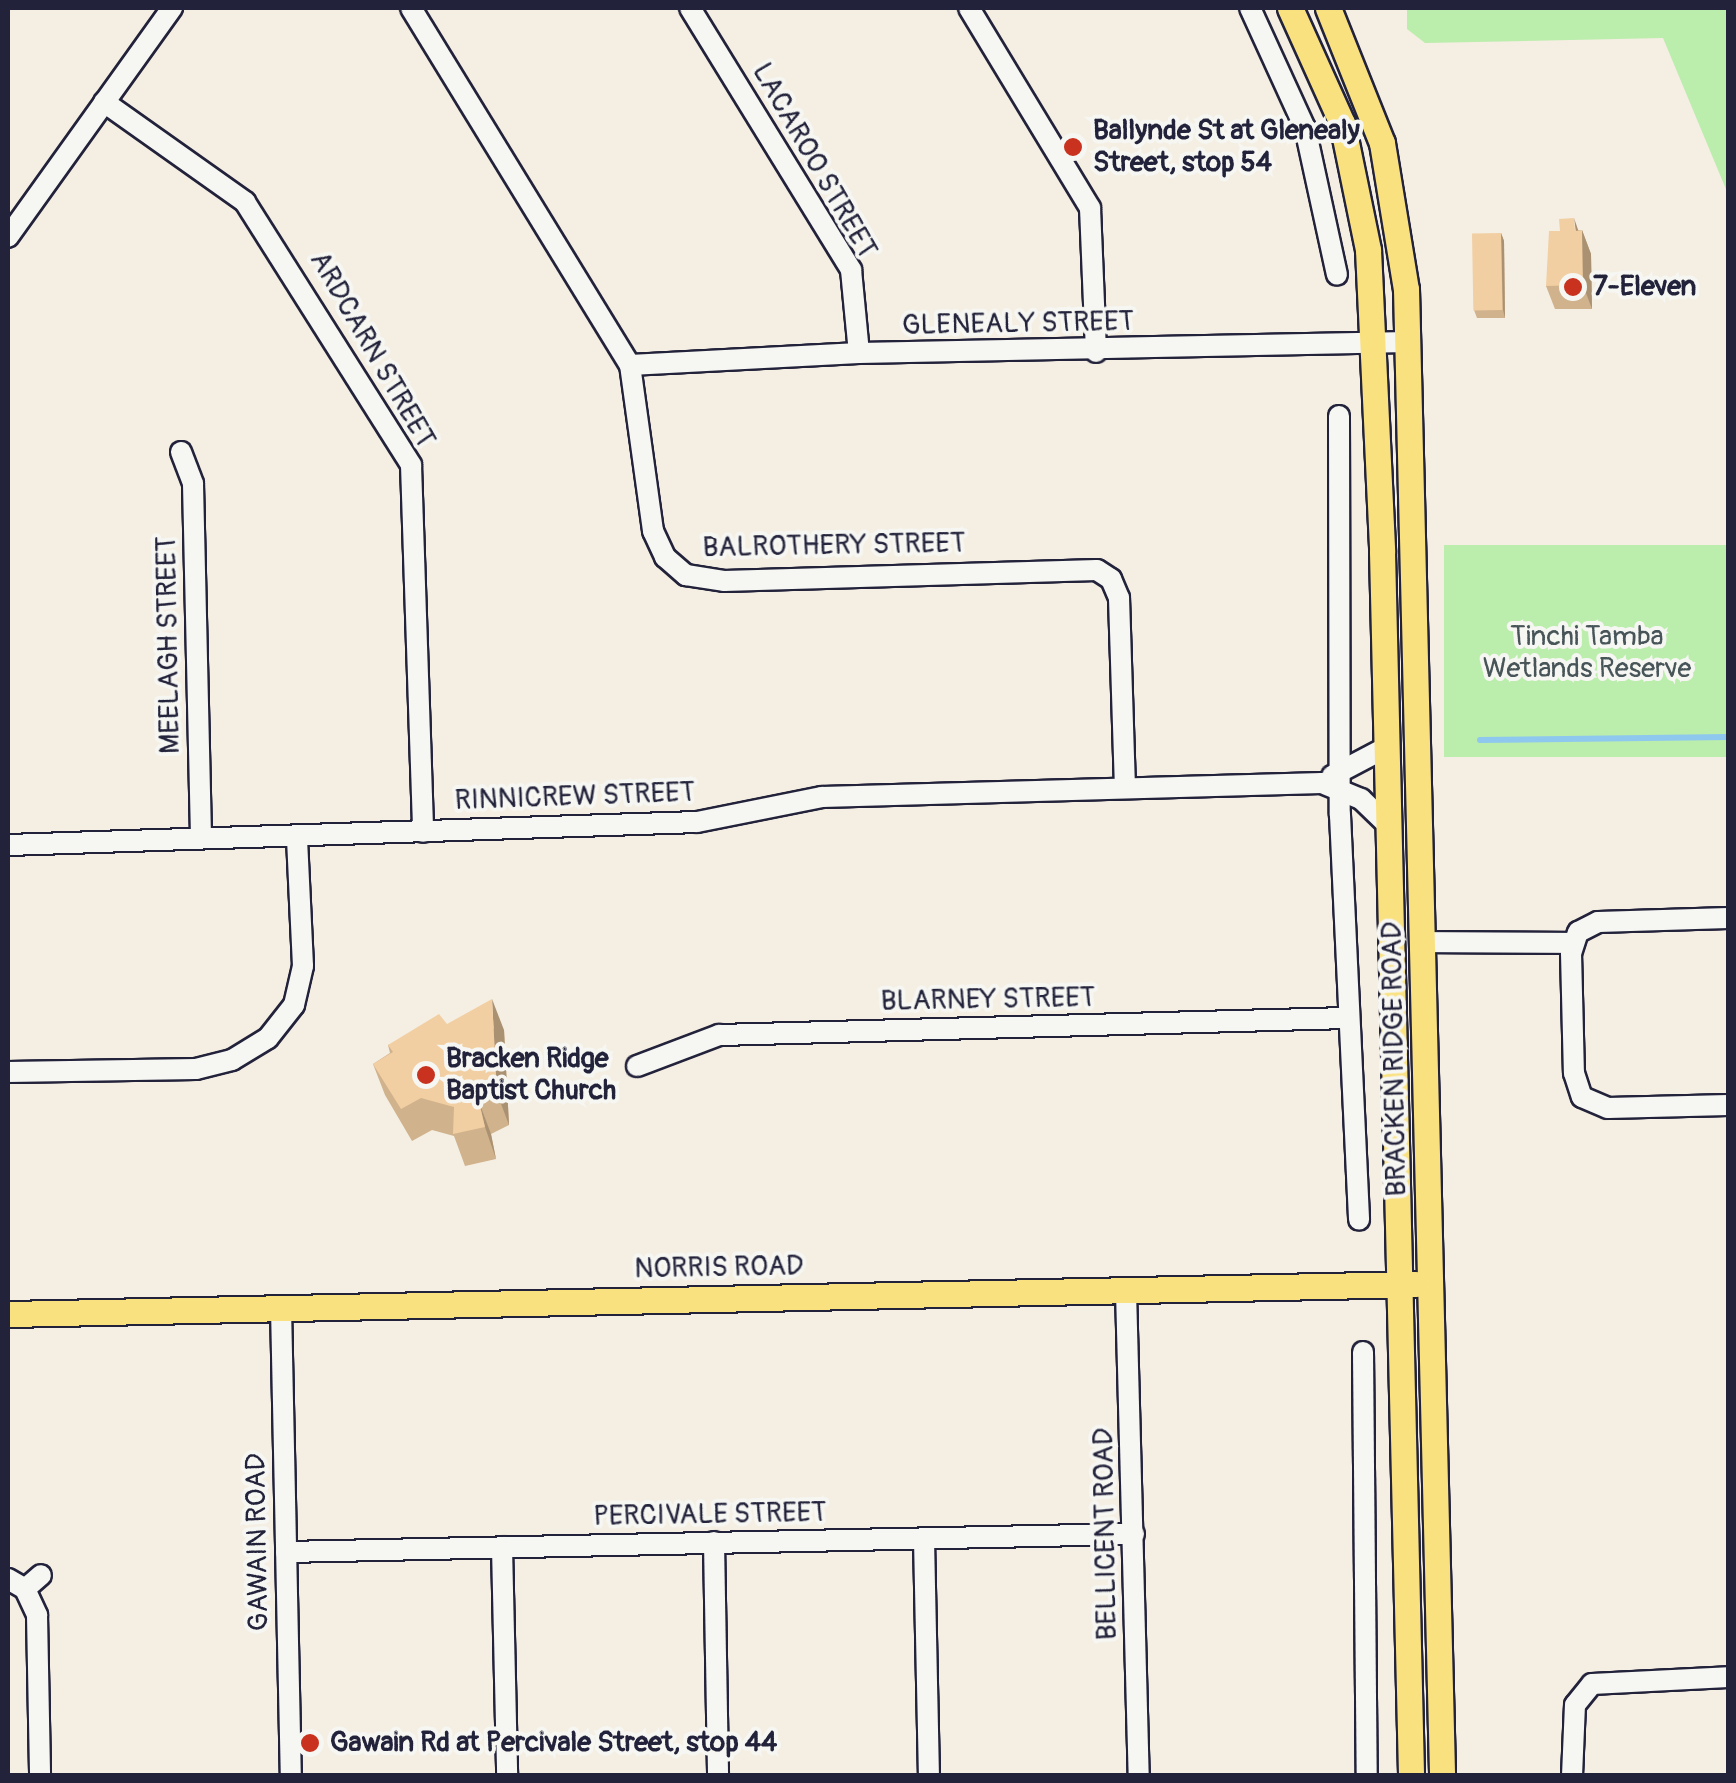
<!DOCTYPE html>
<style>
body{margin:0}
#map{position:relative;width:1736px;height:1783px;overflow:hidden;background:#f5eee2;font-family:Pangolin,sans-serif}
div>[style]{position:absolute}
.green>*{inset:0;background:#bbedad;transform-origin:0 0}
.stream>*{height:6px;margin:-3px;padding:0 3px;transform-origin:3px;border-radius:3px;background:#8fc8ee}
.roads{filter:drop-shadow(2px 0 #22223b) drop-shadow(-2px 0 #22223b) drop-shadow(0 2px #22223b) drop-shadow(0 -2px #22223b)}
.minor>*{height:20px;margin:-10px;padding:0 10px;transform-origin:10px;border-radius:10px;background:#f6f6f2}
.major>*{height:25px;margin:-12.5px;padding:0 12.5px;transform-origin:12.5px;border-radius:12.5px;background:#fae180}
.wall>*{inset:0;background:#d0b28c}
.shaded-wall>*{inset:0;background:#a99172}
.building>*{inset:0;background:#f2cfa3;transform-origin:0 0}
.dots>*{width:28px;height:28px;translate:-50% -50%;box-sizing:border-box;border:5px solid #f6f6f2;border-radius:50%}
span{translate:-50% -50%;white-space:nowrap;text-align:center;line-height:1.15;-webkit-text-stroke:8px #f6f6f2;paint-order:stroke}
.poi-label{font-size:28px;color:#22223b;font-weight:700}
.left{translate:0 -50%;text-align:left}
.street-label{font-size:28px;color:#22223b}
.park-label{font-size:28px;color:#485558}
.frame{position:absolute;inset:0;border:10px solid #22223b;pointer-events:none}
</style>
<div id="map">
<div class="green">
<div style="clip-path:polygon(1407px 8px,1728px 8px,1728px 194px,1663px 38px,1425px 43px,1407px 29px)"></div>
<div style="left:1728px;top:545px;width:212px;height:284px;rotate:90deg"></div>
</div>
<div class="stream">
<div style="left:1480px;top:740px;width:248px;rotate:-0.7deg"></div>
</div>
<div class="roads">
<div class="minor">
<div style="left:411px;top:8px;width:419px;rotate:58.5deg"></div>
<div style="left:630px;top:365px;width:168px;rotate:82.1deg"></div>
<div style="left:653px;top:531px;width:29px;rotate:65deg"></div>
<div style="left:665px;top:557px;width:28px;rotate:41deg"></div>
<div style="left:686px;top:575px;width:38px;rotate:9deg"></div>
<div style="left:724px;top:581px;width:373px;rotate:-1.7deg"></div>
<div style="left:1097px;top:570px;width:17px;rotate:33deg"></div>
<div style="left:1111px;top:579px;width:21px;rotate:67deg"></div>
<div style="left:1119px;top:598px;width:190px;rotate:88.2deg"></div>
<div style="left:690px;top:8px;width:308px;rotate:58.4deg"></div>
<div style="left:851px;top:270px;width:83px;rotate:84.5deg"></div>
<div style="left:969px;top:8px;width:234px;rotate:58.8deg"></div>
<div style="left:1090px;top:208px;width:144px;rotate:87.6deg"></div>
<div style="left:1250px;top:8px;width:132px;rotate:65.4deg"></div>
<div style="left:1305px;top:128px;width:150px;rotate:77.7deg"></div>
<div style="left:104px;top:102px;width:173px;rotate:35.3deg"></div>
<div style="left:245px;top:202px;width:311px;rotate:57.7deg"></div>
<div style="left:411px;top:465px;width:367px;rotate:88.1deg"></div>
<div style="left:8px;top:237px;width:282px;rotate:-54.4deg"></div>
<div style="left:630px;top:365px;width:229px;rotate:-3deg"></div>
<div style="left:859px;top:353px;width:549px;rotate:-1.15deg"></div>
<div style="left:1339px;top:416px;width:399px;rotate:89.9deg"></div>
<div style="left:1340px;top:815px;width:405px;rotate:87.3deg"></div>
<div style="left:181px;top:452px;width:34px;rotate:69deg"></div>
<div style="left:193px;top:484px;width:354px;rotate:88.7deg"></div>
<div style="left:1332px;top:776px;width:62px;rotate:-27.8deg"></div>
<div style="left:8px;top:845px;width:689px;rotate:-1.91deg"></div>
<div style="left:697px;top:822px;width:127px;rotate:-11.3deg"></div>
<div style="left:822px;top:797px;width:500px;rotate:-1.6deg"></div>
<div style="left:1322px;top:783px;width:42px;rotate:22.3deg"></div>
<div style="left:1361px;top:799px;width:39px;rotate:44deg"></div>
<div style="left:1728px;top:918px;width:130px;rotate:178.2deg"></div>
<div style="left:1598px;top:922px;width:22px;rotate:153deg"></div>
<div style="left:1578px;top:932px;width:22px;rotate:108deg"></div>
<div style="left:1571px;top:953px;width:120px;rotate:88.6deg"></div>
<div style="left:1574px;top:1073px;width:25px;rotate:72deg"></div>
<div style="left:1582px;top:1097px;width:28px;rotate:23deg"></div>
<div style="left:1608px;top:1108px;width:120px;rotate:-1.4deg"></div>
<div style="left:1422px;top:942px;width:151px;rotate:0.4deg"></div>
<div style="left:637px;top:1066px;width:88px;rotate:-20.7deg"></div>
<div style="left:719px;top:1035px;width:627px;rotate:-1.55deg"></div>
<div style="left:8px;top:1072px;width:188px;rotate:-0.9deg"></div>
<div style="left:196px;top:1069px;width:37px;rotate:-14deg"></div>
<div style="left:232px;top:1060px;width:42px;rotate:-31.4deg"></div>
<div style="left:268px;top:1038px;width:42px;rotate:-51.8deg"></div>
<div style="left:294px;top:1005px;width:40px;rotate:-77deg"></div>
<div style="left:303px;top:966px;width:129px;rotate:-92.7deg"></div>
<div style="left:1126px;top:1291px;width:485px;rotate:88.5deg"></div>
<div style="left:281px;top:1307px;width:469px;rotate:88.8deg"></div>
<div style="left:1363px;top:1352px;width:424px;rotate:89.5deg"></div>
<div style="left:924px;top:1539px;width:237px;rotate:88.8deg"></div>
<div style="left:714px;top:1542px;width:234px;rotate:89deg"></div>
<div style="left:502px;top:1547px;width:229px;rotate:88.7deg"></div>
<div style="left:286px;top:1552px;width:848px;rotate:-1.22deg"></div>
<div style="left:8px;top:1579px;width:20px;rotate:30deg"></div>
<div style="left:25px;top:1589px;width:29px;rotate:65deg"></div>
<div style="left:37px;top:1615px;width:161px;rotate:88.9deg"></div>
<div style="left:25px;top:1589px;width:21px;rotate:-41deg"></div>
<div style="left:1572px;top:1776px;width:71px;rotate:-87.6deg"></div>
<div style="left:1575px;top:1705px;width:27px;rotate:-51deg"></div>
<div style="left:1592px;top:1684px;width:136px;rotate:-2.9deg"></div>
</div>
<div class="major">
<div style="left:1290px;top:8px;width:126px;rotate:65.7deg"></div>
<div style="left:1342px;top:123px;width:130px;rotate:78.4deg"></div>
<div style="left:1368px;top:250px;width:302px;rotate:87.3deg"></div>
<div style="left:1382px;top:552px;width:1224px;rotate:88.64deg"></div>
<div style="left:1328px;top:8px;width:145px;rotate:68.2deg"></div>
<div style="left:1382px;top:143px;width:148px;rotate:80.7deg"></div>
<div style="left:1406px;top:289px;width:1487px;rotate:88.61deg"></div>
<div style="left:8px;top:1314px;width:1408px;rotate:-1.22deg"></div>
</div>
</div>
<div class="wall">
<div style="clip-path:polygon(1578px 230px,1582px 230px,1591px 254px,1592px 309px,1555px 309px,1546px 286px)"></div>
<div style="clip-path:polygon(1501px 233px,1504px 241px,1505px 318px,1477px 318px,1474px 310px)"></div>
<div style="clip-path:polygon(447px 1024px,504px 1030px,509px 1125px,491px 1134px,496px 1159px,465px 1166px,454px 1136px,432px 1130px,412px 1141px,385px 1095px,373px 1064px,390px 1053px,388px 1045px)"></div>
</div>
<div class="shaded-wall">
<div style="clip-path:polygon(1574px 218px,1582px 241px,1582px 230px,1591px 254px,1592px 309px,1583px 285px)"></div>
<div style="clip-path:polygon(1501px 233px,1504px 241px,1505px 318px,1503px 310px)"></div>
<div style="clip-path:polygon(492px 999px,504px 1030px,509px 1125px,497px 1093px)"></div>
<div style="clip-path:polygon(479px 1102px,491px 1134px,496px 1159px,485px 1127px)"></div>
</div>
<div class="building">
<div style="clip-path:polygon(1574px 218px,1575px 231px,1582px 230px,1583px 285px,1546px 286px,1549px 231px,1560px 231px,1559px 219px)"></div>
<div style="left:1501px;top:233px;width:77px;height:29px;rotate:89deg"></div>
<div style="clip-path:polygon(492px 999px,497px 1093px,479px 1102px,485px 1127px,453px 1134px,454px 1107px,421px 1098px,401px 1109px,373px 1064px,393px 1052px,388px 1045px,439px 1014px,447px 1024px)"></div>
</div>
<div class="dots">
<div style="left:1073px;top:147px;background:#c8321e"></div>
<div style="left:1573px;top:287px;background:#c8321e"></div>
<div style="left:426px;top:1075px;background:#c8321e"></div>
<div style="left:310px;top:1743px;background:#c8321e"></div>
</div>
<div class="poi-label">
<span class="left" style="left:1093px;top:147px">Ballynde St at Glenealy<br>Street, stop 54</span>
<span class="left" style="left:1593px;top:287px">7-Eleven</span>
<span class="left" style="left:446px;top:1075px">Bracken Ridge<br>Baptist Church</span>
<span class="left" style="left:330px;top:1743px">Gawain Rd at Percivale Street, stop 44</span>
</div>
<div class="street-label">
<span style="left:814px;top:161px;rotate:60deg">LACAROO STREET</span>
<span style="left:1018px;top:324px;rotate:-1deg">GLENEALY STREET</span>
<span style="left:372px;top:350px;rotate:60deg">ARDCARN STREET</span>
<span style="left:834px;top:546px;rotate:-1deg">BALROTHERY STREET</span>
<span style="left:169px;top:645px;rotate:-91deg">MEELAGH STREET</span>
<span style="left:575px;top:797px;rotate:-2deg">RINNICREW STREET</span>
<span style="left:988px;top:1000px;rotate:-1deg">BLARNEY STREET</span>
<span style="left:1395px;top:1059px;rotate:-91deg">BRACKEN RIDGE ROAD</span>
<span style="left:719px;top:1268px;rotate:-1deg">NORRIS ROAD</span>
<span style="left:710px;top:1515px;rotate:-1deg">PERCIVALE STREET</span>
<span style="left:1106px;top:1534px;rotate:-91deg">BELLICENT ROAD</span>
<span style="left:258px;top:1542px;rotate:-91deg">GAWAIN ROAD</span>
</div>
<div class="park-label">
<span style="left:1587px;top:653px">Tinchi Tamba<br>Wetlands Reserve</span>
</div>
<div class="frame"></div>
</div>
